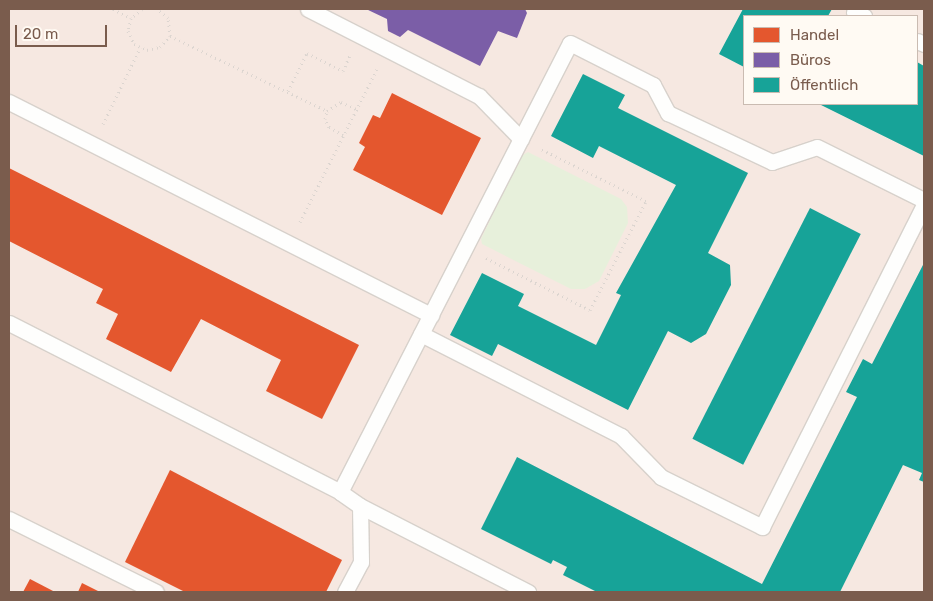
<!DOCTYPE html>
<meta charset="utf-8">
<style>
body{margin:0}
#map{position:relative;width:933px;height:601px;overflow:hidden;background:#f9f5f0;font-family:Rubik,sans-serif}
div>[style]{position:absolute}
.commercial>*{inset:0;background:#f6e8e1}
.green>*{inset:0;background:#e7f0db}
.shops>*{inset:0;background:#e4572e}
.offices>*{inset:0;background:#7b5ea7}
.public>*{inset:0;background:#17a398;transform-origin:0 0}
.path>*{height:3px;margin-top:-1.5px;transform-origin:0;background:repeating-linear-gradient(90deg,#dcd5d0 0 1px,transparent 0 5px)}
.roads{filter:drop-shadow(1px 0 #d7d1cb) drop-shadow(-1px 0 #d7d1cb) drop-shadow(0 1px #d7d1cb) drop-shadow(0 -1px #d7d1cb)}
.lane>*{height:15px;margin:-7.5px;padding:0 7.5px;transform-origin:7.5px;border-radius:7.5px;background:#fefefd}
span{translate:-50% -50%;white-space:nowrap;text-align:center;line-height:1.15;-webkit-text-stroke:5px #fffaf3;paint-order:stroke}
.frame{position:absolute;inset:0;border:10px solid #7a5c4d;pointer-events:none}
.legend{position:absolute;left:743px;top:15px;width:175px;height:90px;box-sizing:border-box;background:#fffaf3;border:1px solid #cabbb1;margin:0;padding:6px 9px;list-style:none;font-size:15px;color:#7a5c4d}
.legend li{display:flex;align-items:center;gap:10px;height:25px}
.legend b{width:25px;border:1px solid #cabbb1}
.scale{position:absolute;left:15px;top:25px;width:92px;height:22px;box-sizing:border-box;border:2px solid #7a5c4d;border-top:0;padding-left:6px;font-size:15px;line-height:18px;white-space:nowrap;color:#7a5c4d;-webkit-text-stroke:4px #fffaf3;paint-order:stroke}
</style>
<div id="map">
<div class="commercial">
<div style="clip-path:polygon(evenodd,9px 9px,924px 9px,924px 592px,9px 592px,9px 9px,744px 16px,917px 16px,917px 104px,744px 104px,744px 16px)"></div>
</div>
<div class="green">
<div style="clip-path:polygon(528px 152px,621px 199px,627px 207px,628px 223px,599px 281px,585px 289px,571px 289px,482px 244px,481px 239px,521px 156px)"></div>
</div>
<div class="shops">
<div style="clip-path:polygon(392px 93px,481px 138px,442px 215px,353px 170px,365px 147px,359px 143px,373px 115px,380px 118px)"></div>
<div style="clip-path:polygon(9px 168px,359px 345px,322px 419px,266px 391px,281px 360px,201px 319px,171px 372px,106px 339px,118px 314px,96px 303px,103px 289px,9px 241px)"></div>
<div style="clip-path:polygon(170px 470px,342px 560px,326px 592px,185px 592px,125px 562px)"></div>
<div style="clip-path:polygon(30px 579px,55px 592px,23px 592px)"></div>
<div style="clip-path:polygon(82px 583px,100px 592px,78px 592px)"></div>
</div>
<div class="offices">
<div style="clip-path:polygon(366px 9px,525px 9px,527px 13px,517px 38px,498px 31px,480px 66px,408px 30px,400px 37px,388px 31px,387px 19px)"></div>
</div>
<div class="public">
<div style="clip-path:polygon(743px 9px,832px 9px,828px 16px,744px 16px,744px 67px,719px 54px)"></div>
<div style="clip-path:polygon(917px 62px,924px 66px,924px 156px,819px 104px,917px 104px)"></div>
<div style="clip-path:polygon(583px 74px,625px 95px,618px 108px,748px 173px,708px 253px,730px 265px,731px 285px,706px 334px,691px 343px,668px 331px,628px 410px,498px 344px,492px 356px,450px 335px,482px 273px,524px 294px,518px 306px,596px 345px,621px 295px,616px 293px,676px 185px,599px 146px,593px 158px,551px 136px)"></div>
<div style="left:810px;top:208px;width:57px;height:259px;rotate:27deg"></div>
<div style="clip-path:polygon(924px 263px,924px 482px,919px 480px,922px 473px,903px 465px,840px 592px,597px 592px,563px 575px,567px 567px,553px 560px,551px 564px,481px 529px,517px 457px,762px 584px,857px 397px,846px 392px,863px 359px,872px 364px)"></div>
</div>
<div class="path">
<div style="left:113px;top:9px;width:20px;rotate:27deg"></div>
<div style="left:142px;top:9px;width:14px;rotate:141deg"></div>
<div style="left:131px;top:18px;width:13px;rotate:103deg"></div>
<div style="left:128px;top:31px;width:14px;rotate:65deg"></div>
<div style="left:134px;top:44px;width:14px;rotate:25deg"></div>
<div style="left:147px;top:50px;width:13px;rotate:-13deg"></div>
<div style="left:160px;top:47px;width:15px;rotate:-48deg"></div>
<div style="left:170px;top:36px;width:18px;rotate:-96deg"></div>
<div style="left:168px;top:18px;width:14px;rotate:-141deg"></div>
<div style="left:170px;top:36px;width:174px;rotate:25.5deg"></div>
<div style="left:288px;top:91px;width:42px;rotate:-63.4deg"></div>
<div style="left:307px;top:53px;width:40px;rotate:26.6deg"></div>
<div style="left:343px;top:71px;width:17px;rotate:-66deg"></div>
<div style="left:103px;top:124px;width:85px;rotate:-64deg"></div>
<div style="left:343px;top:135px;width:16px;rotate:-150deg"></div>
<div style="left:329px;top:127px;width:9px;rotate:-117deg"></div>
<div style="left:325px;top:119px;width:8px;rotate:-76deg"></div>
<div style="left:327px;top:111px;width:17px;rotate:-33deg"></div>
<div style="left:341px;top:102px;width:17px;rotate:25deg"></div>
<div style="left:300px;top:222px;width:171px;rotate:-63.3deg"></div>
<div style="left:486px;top:258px;width:116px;rotate:26.6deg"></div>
<div style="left:590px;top:310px;width:123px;rotate:-62.8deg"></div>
<div style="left:646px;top:201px;width:117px;rotate:-153.7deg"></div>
</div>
<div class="roads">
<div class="lane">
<div style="left:308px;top:9px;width:192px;rotate:27deg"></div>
<div style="left:479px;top:96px;width:60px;rotate:45.7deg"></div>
<div style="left:854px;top:12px;width:11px;rotate:22deg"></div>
<div style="left:917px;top:41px;width:8px;rotate:23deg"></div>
<div style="left:9px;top:102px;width:473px;rotate:26.8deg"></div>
<div style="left:9px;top:323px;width:372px;rotate:27deg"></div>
<div style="left:340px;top:492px;width:24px;rotate:35deg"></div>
<div style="left:360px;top:506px;width:189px;rotate:27.1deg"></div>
<div style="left:421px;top:334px;width:225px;rotate:27deg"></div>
<div style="left:621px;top:436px;width:57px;rotate:45.7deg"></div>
<div style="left:661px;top:477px;width:113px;rotate:26.3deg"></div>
<div style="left:762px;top:527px;width:360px;rotate:-63.3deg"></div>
<div style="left:340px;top:492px;width:504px;rotate:-62.88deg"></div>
<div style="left:570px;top:43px;width:93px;rotate:26.8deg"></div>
<div style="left:653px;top:85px;width:32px;rotate:62deg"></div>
<div style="left:668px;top:113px;width:115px;rotate:25.2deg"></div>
<div style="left:772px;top:162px;width:47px;rotate:-18.4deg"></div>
<div style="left:817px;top:147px;width:119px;rotate:26.4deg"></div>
<div style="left:9px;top:519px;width:164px;rotate:26.4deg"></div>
<div style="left:345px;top:592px;width:34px;rotate:-62deg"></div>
<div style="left:361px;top:562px;width:56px;rotate:-91deg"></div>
</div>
</div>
<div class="frame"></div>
<ul class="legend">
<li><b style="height:14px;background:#e4572e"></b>Handel</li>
<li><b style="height:14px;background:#7b5ea7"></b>Büros</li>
<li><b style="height:14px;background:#17a398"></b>Öffentlich</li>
</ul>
<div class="scale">20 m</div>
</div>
